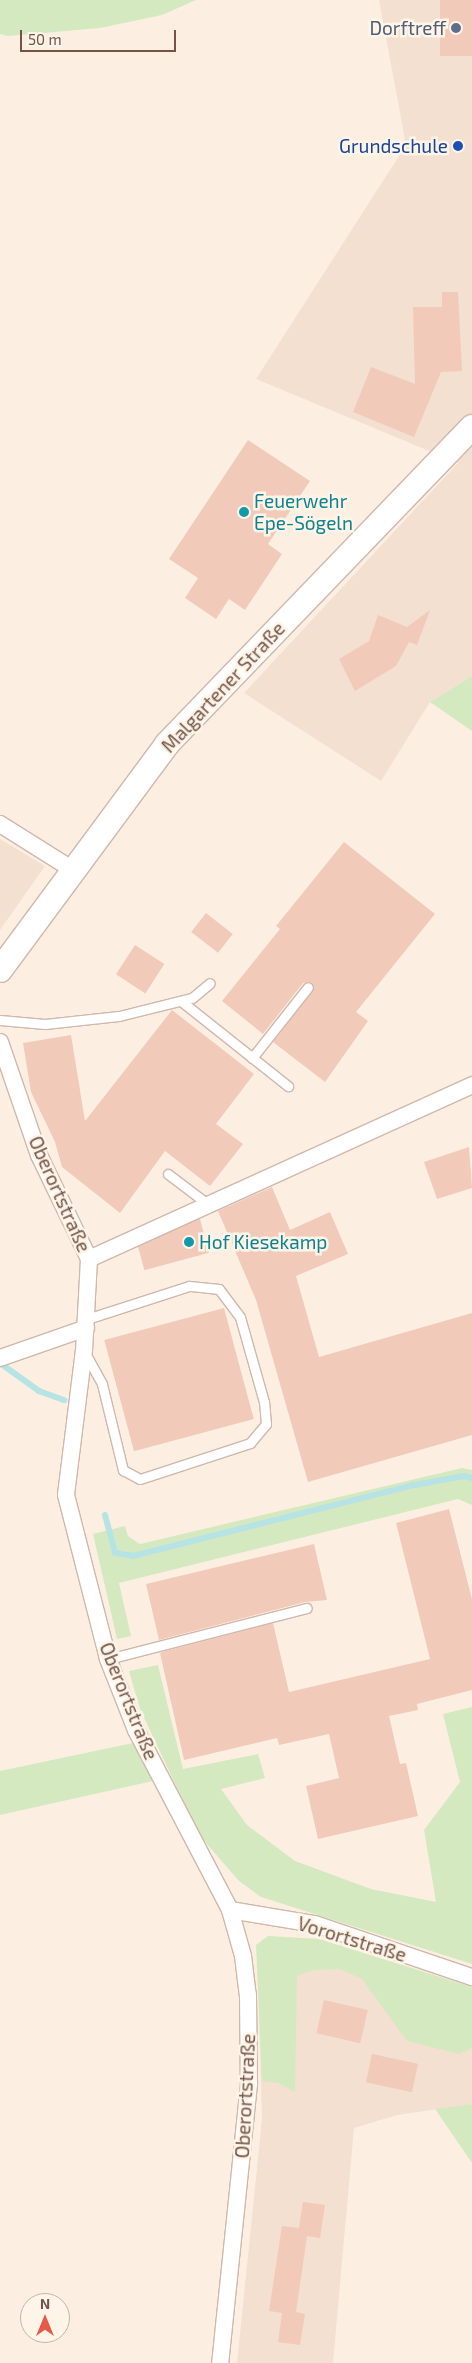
<!DOCTYPE html>
<meta charset="utf-8">
<style>
body{margin:0}
#map{position:relative;width:472px;height:2363px;overflow:hidden;background:#fcefe2;font-family:"Exo 2",sans-serif}
div>[style]{position:absolute}
.residential>*{inset:0;background:#f3e0d1}
.green>*{inset:0;background:#d5e9c1}
.stream>*{height:6px;margin:-3px;padding:0 3px;transform-origin:3px;border-radius:3px;background:#b7e3e5}
.building>*{inset:0;background:#f1caba;transform-origin:0 0}
.roads{filter:drop-shadow(1px 0 #cfb8ac) drop-shadow(-1px 0 #cfb8ac) drop-shadow(0 1px #cfb8ac) drop-shadow(0 -1px #cfb8ac)}
.lane>*{height:9px;margin:-4.5px;padding:0 4.5px;transform-origin:4.5px;border-radius:4.5px;background:#fff}
.street>*{height:16px;margin:-8px;padding:0 8px;transform-origin:8px;border-radius:8px;background:#fff}
.secondary>*{height:24px;margin:-12px;padding:0 12px;transform-origin:12px;border-radius:12px;background:#fff}
.dots>*{width:14px;height:14px;translate:-50% -50%;box-sizing:border-box;border:2px solid #fff4e8;border-radius:50%}
span{translate:-50% -50%;white-space:nowrap;text-align:center;line-height:1.15;-webkit-text-stroke:5px #fff4e8;paint-order:stroke}
.service-label{font-size:19px;color:#4e5e75}
.right{translate:-100% -50%;text-align:right}
.transit-label{font-size:19px;color:#164399}
.culture-label{font-size:19px;color:#0d838f}
.left{translate:0 -50%;text-align:left}
.street-label{font-size:19px;color:#735449}
.north{position:absolute;left:20px;top:2293px;width:50px;height:50px;box-sizing:border-box;background:#fff4e8;border:1px solid #c7b4a8;border-radius:50%;rotate:0deg;font-size:14px;font-weight:700;line-height:20px;text-align:center;color:#735449}
.north::after{content:'';display:block;margin:auto;width:18px;height:22px;background:#e55b48;clip-path:polygon(50% 0,100% 100%,50% 72%,0 100%)}
.scale{position:absolute;left:20px;top:30px;width:156px;height:22px;box-sizing:border-box;border:2px solid #735449;border-top:0;padding-left:6px;font-size:15px;line-height:18px;white-space:nowrap;color:#735449;-webkit-text-stroke:4px #fff4e8;paint-order:stroke}
</style>
<div id="map">
<div class="residential">
<div style="clip-path:polygon(379px 0,472px 0,472px 676px,430px 702px,381px 781px,244px 693px,458px 463px,256px 379px,406px 145px)"></div>
<div style="clip-path:polygon(0 839px,45px 866px,0 930px)"></div>
<div style="clip-path:polygon(332px 1949px,472px 1996px,472px 2104px,397px 2115px,354px 2128px,333px 2363px,237px 2363px,262px 2119px,258px 1971px)"></div>
</div>
<div class="green">
<div style="clip-path:polygon(0 0,196px 0,162px 15px,100px 28px,8px 36px,0 34px)"></div>
<div style="clip-path:polygon(472px 676px,472px 731px,430px 702px)"></div>
<div style="clip-path:polygon(462px 1468px,472px 1470px,472px 1505px,458px 1499px,119px 1583px,131px 1636px,117px 1639px,93px 1534px,125px 1526px,128px 1536px,140px 1544px)"></div>
<div style="clip-path:polygon(158px 1665px,183px 1769px,258px 1754px,265px 1778px,221px 1789px,247px 1825px,295px 1861px,371px 1889px,436px 1902px,424px 1830px,460px 1782px,443px 1714px,472px 1707px,472px 1964px,261px 1897px,239px 1881px,199px 1835px,140px 1709px,129px 1671px)"></div>
<div style="clip-path:polygon(133px 1743px,153px 1781px,0 1815px,0 1771px)"></div>
<div style="clip-path:polygon(268px 1936px,320px 1939px,472px 1987px,472px 2048px,459px 2054px,407px 2041px,362px 1979px,340px 1969px,313px 1970px,297px 1976px,295px 2092px,278px 2083px,262px 2081px,256px 1945px)"></div>
<div style="clip-path:polygon(472px 2104px,472px 2163px,435px 2109px)"></div>
</div>
<div class="stream">
<div style="left:0;top:1363px;width:48px;rotate:35.7deg"></div>
<div style="left:39px;top:1391px;width:27px;rotate:20deg"></div>
<div style="left:105px;top:1515px;width:39px;rotate:75deg"></div>
<div style="left:115px;top:1553px;width:18px;rotate:9deg"></div>
<div style="left:133px;top:1556px;width:285px;rotate:-14.2deg"></div>
<div style="left:409px;top:1486px;width:56px;rotate:-10.3deg"></div>
<div style="left:464px;top:1476px;width:8px;rotate:14deg"></div>
</div>
<div class="building">
<div style="left:440px;top:0;width:32px;height:56px"></div>
<div style="clip-path:polygon(442px 292px,458px 292px,462px 371px,441px 372px,414px 437px,353px 412px,371px 367px,415px 384px,413px 307px,442px 307px)"></div>
<div style="clip-path:polygon(248px 440px,310px 481px,268px 544px,282px 554px,245px 610px,229px 599px,216px 619px,185px 598px,198px 578px,169px 559px)"></div>
<div style="clip-path:polygon(430px 610px,417px 645px,409px 642px,396px 666px,355px 691px,339px 659px,369px 641px,378px 615px,407px 627px)"></div>
<div style="clip-path:polygon(344px 842px,435px 914px,356px 1012px,368px 1021px,325px 1082px,273px 1042px,313px 991px,311px 982px,303px 983px,263px 1034px,222px 1001px,280px 929px,276px 926px)"></div>
<div style="left:206px;top:913px;width:34px;height:24px;rotate:38deg"></div>
<div style="left:135px;top:945px;width:35px;height:35px;rotate:33deg"></div>
<div style="clip-path:polygon(172px 1010px,254px 1074px,216px 1124px,243px 1144px,210px 1186px,165px 1151px,120px 1213px,62px 1167px,55px 1142px,31px 1092px,23px 1043px,71px 1035px,85px 1121px)"></div>
<div style="clip-path:polygon(469px 1147px,472px 1188px,437px 1199px,424px 1162px)"></div>
<div style="clip-path:polygon(272px 1187px,290px 1230px,330px 1212px,348px 1254px,296px 1276px,319px 1357px,472px 1313px,472px 1435px,308px 1482px,256px 1300px,218px 1211px)"></div>
<div style="left:200px;top:1219px;width:35px;height:67px;rotate:75deg"></div>
<div style="left:224px;top:1308px;width:115px;height:124px;rotate:75deg"></div>
<div style="clip-path:polygon(449px 1509px,472px 1599px,472px 1690px,417px 1704px,418px 1710px,389px 1716px,400px 1764px,406px 1763px,418px 1816px,318px 1839px,306px 1786px,339px 1778px,329px 1734px,279px 1745px,277px 1738px,184px 1760px,160px 1653px,162px 1652px,273px 1623px,289px 1692px,430px 1659px,396px 1523px)"></div>
<div style="clip-path:polygon(314px 1544px,327px 1600px,305px 1602px,159px 1640px,146px 1584px)"></div>
<div style="left:324px;top:2000px;width:45px;height:34px;rotate:13deg"></div>
<div style="left:372px;top:2054px;width:47px;height:29px;rotate:12deg"></div>
<div style="clip-path:polygon(303px 2202px,325px 2205px,320px 2238px,307px 2236px,296px 2312px,305px 2314px,300px 2345px,278px 2342px,282px 2313px,269px 2311px,282px 2226px,299px 2228px)"></div>
</div>
<div class="roads">
<div class="lane">
<div style="left:181px;top:1001px;width:137px;rotate:38.5deg"></div>
<div style="left:0;top:1020px;width:45px;rotate:5.1deg"></div>
<div style="left:45px;top:1024px;width:74px;rotate:-6.2deg"></div>
<div style="left:119px;top:1016px;width:75px;rotate:-13.9deg"></div>
<div style="left:192px;top:998px;width:23px;rotate:-40deg"></div>
<div style="left:252px;top:1058px;width:90px;rotate:-51.7deg"></div>
<div style="left:168px;top:1174px;width:51px;rotate:37.1deg"></div>
<div style="left:85px;top:1353px;width:35px;rotate:61deg"></div>
<div style="left:102px;top:1384px;width:89px;rotate:76.3deg"></div>
<div style="left:123px;top:1470px;width:19px;rotate:28deg"></div>
<div style="left:140px;top:1479px;width:116px;rotate:-18.1deg"></div>
<div style="left:250px;top:1443px;width:25px;rotate:-50deg"></div>
<div style="left:266px;top:1424px;width:22px;rotate:-95deg"></div>
<div style="left:264px;top:1402px;width:88px;rotate:-105.8deg"></div>
<div style="left:240px;top:1317px;width:35px;rotate:-127deg"></div>
<div style="left:219px;top:1289px;width:30px;rotate:-174deg"></div>
<div style="left:189px;top:1286px;width:107px;rotate:162.1deg"></div>
<div style="left:108px;top:1659px;width:205px;rotate:-14.4deg"></div>
</div>
<div class="street">
<div style="left:0;top:824px;width:86px;rotate:32.2deg"></div>
<div style="left:0;top:1042px;width:120px;rotate:71deg"></div>
<div style="left:39px;top:1155px;width:115px;rotate:64.3deg"></div>
<div style="left:89px;top:1259px;width:91px;rotate:93.1deg"></div>
<div style="left:84px;top:1350px;width:146px;rotate:97.1deg"></div>
<div style="left:66px;top:1495px;width:169px;rotate:75.6deg"></div>
<div style="left:108px;top:1659px;width:76px;rotate:68.5deg"></div>
<div style="left:136px;top:1730px;width:203px;rotate:62.4deg"></div>
<div style="left:230px;top:1910px;width:48px;rotate:74.2deg"></div>
<div style="left:243px;top:1956px;width:39px;rotate:83deg"></div>
<div style="left:248px;top:1995px;width:89px;rotate:89.4deg"></div>
<div style="left:249px;top:2084px;width:281px;rotate:95.9deg"></div>
<div style="left:89px;top:1259px;width:421px;rotate:-24.4deg"></div>
<div style="left:0;top:1358px;width:91px;rotate:-19.2deg"></div>
<div style="left:230px;top:1910px;width:86px;rotate:9.4deg"></div>
<div style="left:315px;top:1924px;width:166px;rotate:18.7deg"></div>
</div>
<div class="secondary">
<div style="left:0;top:970px;width:281px;rotate:-53.5deg"></div>
<div style="left:167px;top:744px;width:440px;rotate:-46.1deg"></div>
</div>
</div>
<div class="dots">
<div style="left:456px;top:28px;background:#5c6f8a"></div>
<div style="left:458px;top:146px;background:#1a4fb4"></div>
<div style="left:244px;top:512px;background:#0f9aa8"></div>
<div style="left:189px;top:1242px;background:#0f9aa8"></div>
</div>
<div class="service-label">
<span class="right" style="left:446px;top:28px">Dorftreff</span>
</div>
<div class="transit-label">
<span class="right" style="left:448px;top:146px">Grundschule</span>
</div>
<div class="culture-label">
<span class="left" style="left:254px;top:512px">Feuerwehr<br>Epe-Sögeln</span>
<span class="left" style="left:199px;top:1242px">Hof Kiesekamp</span>
</div>
<div class="street-label">
<span style="left:223px;top:687px;rotate:-47deg">Malgartener Straße</span>
<span style="left:60px;top:1194px;rotate:66deg">Oberortstraße</span>
<span style="left:129px;top:1701px;rotate:68deg">Oberortstraße</span>
<span style="left:352px;top:1939px;rotate:17deg">Vorortstraße</span>
<span style="left:245px;top:2096px;rotate:-87deg">Oberortstraße</span>
</div>
<div class="north">N</div>
<div class="scale">50 m</div>
</div>
